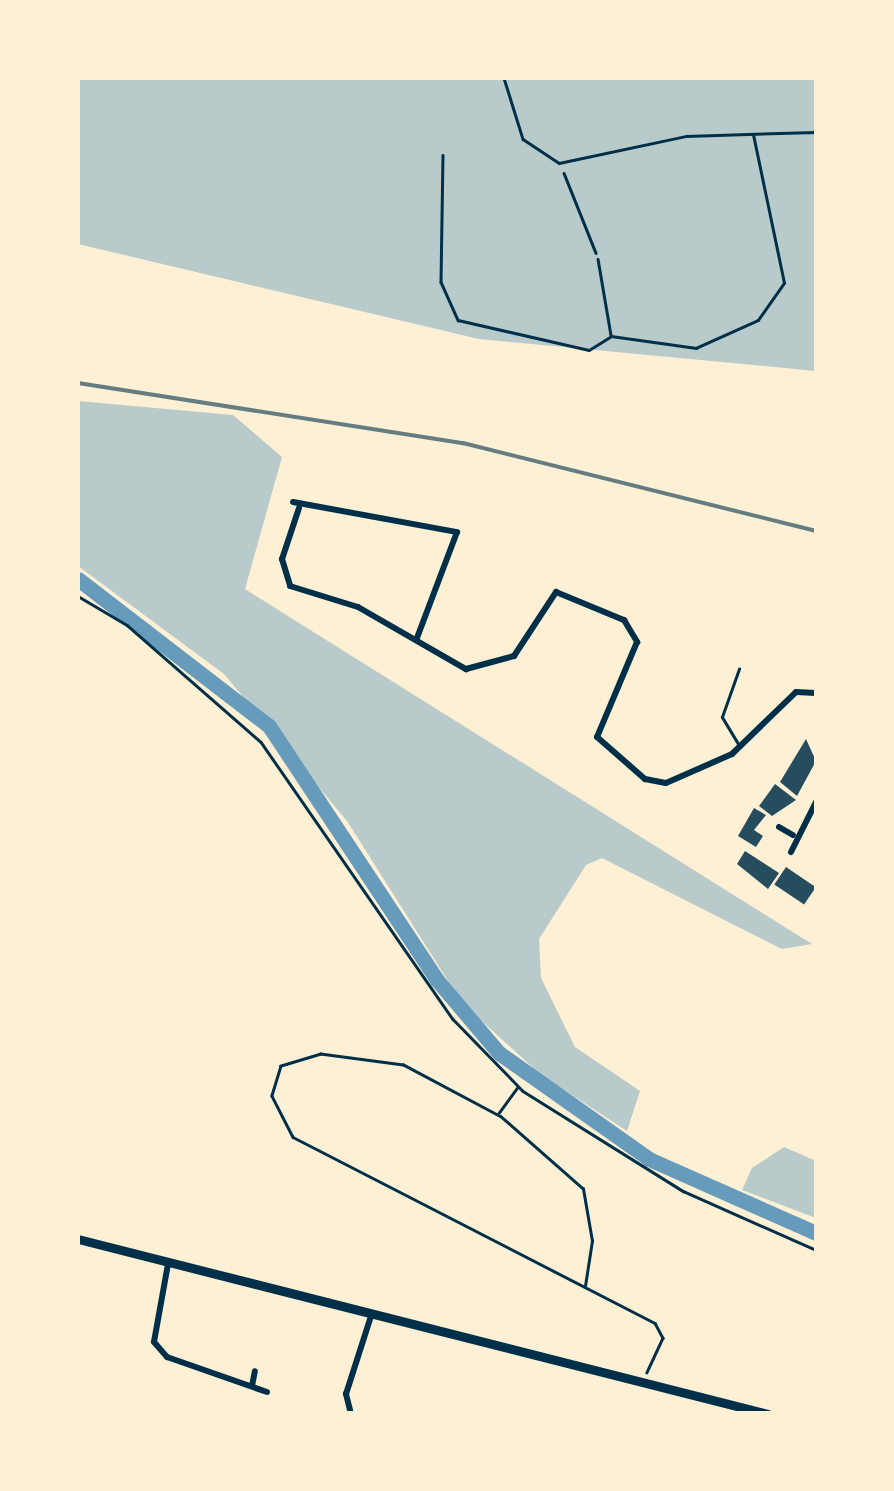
<!DOCTYPE html>
<style>
body{margin:0}
#map{position:relative;width:894px;height:1491px;overflow:hidden;background:#fdf0d5;font-family:Helvetica,sans-serif}
div>[style]{position:absolute}
.green>*{inset:0;background:#b9caca}
.canal>*{height:15px;margin:-7.5px;padding:0 7.5px;transform-origin:7.5px;border-radius:7.5px;background:#669bbc}
.building>*{inset:0;background:#264d5e;transform-origin:0 0}
.path>*{height:2.5px;margin:-1.25px;padding:0 1.25px;transform-origin:1.25px;border-radius:1.25px;background:#003049}
.service>*{height:2.5px;margin:-1.25px;padding:0 1.25px;transform-origin:1.25px;border-radius:1.25px;background:#003049}
.minor>*{height:6px;margin:-3px;padding:0 3px;transform-origin:3px;border-radius:3px;background:#003049}
.secondary>*{height:9px;margin:-4.5px;padding:0 4.5px;transform-origin:4.5px;border-radius:4.5px;background:#003049}
.rail>*{height:4px;margin:-2px;padding:0 2px;transform-origin:2px;border-radius:2px;background:#657d81}
span{translate:-50% -50%;white-space:nowrap;text-align:center;line-height:1.15;-webkit-text-stroke:8px #fdf0d5;paint-order:stroke}
.frame{position:absolute;inset:0;border:80px solid #fdf0d5;pointer-events:none}
</style>
<div id="map">
<div class="green">
<div style="clip-path:polygon(78px 78px,816px 78px,816px 371px,479px 339px,78px 244px)"></div>
<div style="clip-path:polygon(78px 401px,233px 415px,282px 457px,245px 589px,812px 944px,782px 949px,602px 858px,586px 865px,539px 939px,541px 978px,575px 1047px,640px 1091px,627px 1131px,540px 1074px,462px 1003px,347px 821px,224px 674px,78px 566px)"></div>
<div style="clip-path:polygon(784px 1147px,816px 1161px,816px 1218px,742px 1190px,752px 1168px)"></div>
</div>
<div class="canal">
<div style="left:78px;top:579px;width:241px;rotate:37.6deg"></div>
<div style="left:269px;top:726px;width:305px;rotate:56.5deg"></div>
<div style="left:437px;top:980px;width:96px;rotate:49.7deg"></div>
<div style="left:499px;top:1053px;width:184px;rotate:35.2deg"></div>
<div style="left:649px;top:1159px;width:183px;rotate:23.9deg"></div>
</div>
<div class="building">
<div style="clip-path:polygon(806px 739px,816px 761px,797px 796px,780px 782px)"></div>
<div style="clip-path:polygon(775px 784px,796px 800px,772px 816px,759px 806px)"></div>
<div style="clip-path:polygon(754px 808px,766px 815px,754px 830px,763px 836px,756px 847px,738px 836px)"></div>
<div style="clip-path:polygon(745px 851px,779px 873px,768px 889px,737px 864px)"></div>
<div style="left:786px;top:867px;width:36px;height:21px;rotate:34deg"></div>
</div>
<div class="path">
<div style="left:564px;top:173px;width:86px;rotate:68.2deg"></div>
<div style="left:78px;top:596px;width:57px;rotate:30.6deg"></div>
<div style="left:127px;top:625px;width:178px;rotate:41.1deg"></div>
<div style="left:261px;top:742px;width:337px;rotate:55.3deg"></div>
<div style="left:453px;top:1019px;width:100px;rotate:45.8deg"></div>
<div style="left:523px;top:1091px;width:189px;rotate:32deg"></div>
<div style="left:683px;top:1191px;width:145px;rotate:23.9deg"></div>
<div style="left:498px;top:1114px;width:32px;rotate:-54deg"></div>
<div style="left:585px;top:1286px;width:46px;rotate:-81.2deg"></div>
<div style="left:592px;top:1241px;width:53px;rotate:-99.8deg"></div>
<div style="left:583px;top:1189px;width:109px;rotate:-138.7deg"></div>
<div style="left:501px;top:1117px;width:111px;rotate:-152deg"></div>
<div style="left:403px;top:1065px;width:83px;rotate:-172.4deg"></div>
<div style="left:321px;top:1054px;width:42px;rotate:163.3deg"></div>
<div style="left:281px;top:1066px;width:31px;rotate:107deg"></div>
<div style="left:272px;top:1096px;width:46px;rotate:62.9deg"></div>
<div style="left:293px;top:1137px;width:407px;rotate:27.2deg"></div>
<div style="left:655px;top:1323px;width:17px;rotate:62deg"></div>
<div style="left:663px;top:1338px;width:38px;rotate:115deg"></div>
</div>
<div class="service">
<div style="left:504px;top:78px;width:64px;rotate:72.7deg"></div>
<div style="left:523px;top:139px;width:43px;rotate:33.7deg"></div>
<div style="left:559px;top:163px;width:130px;rotate:-12deg"></div>
<div style="left:686px;top:136px;width:130px;rotate:-1.8deg"></div>
<div style="left:443px;top:155px;width:127px;rotate:90.9deg"></div>
<div style="left:441px;top:282px;width:42px;rotate:65.9deg"></div>
<div style="left:458px;top:320px;width:134px;rotate:12.9deg"></div>
<div style="left:589px;top:350px;width:26px;rotate:-32deg"></div>
<div style="left:611px;top:336px;width:86px;rotate:8deg"></div>
<div style="left:696px;top:348px;width:68px;rotate:-24.3deg"></div>
<div style="left:758px;top:320px;width:45px;rotate:-54.9deg"></div>
<div style="left:784px;top:283px;width:151px;rotate:-101.8deg"></div>
<div style="left:598px;top:259px;width:77px;rotate:80.3deg"></div>
<div style="left:738px;top:744px;width:31px;rotate:-121deg"></div>
<div style="left:722px;top:717px;width:51px;rotate:-70.5deg"></div>
<div style="left:78px;top:1413px;width:1px;rotate:90deg"></div>
</div>
<div class="minor">
<div style="left:293px;top:502px;width:167px;rotate:10.4deg"></div>
<div style="left:457px;top:532px;width:113px;rotate:110.7deg"></div>
<div style="left:299px;top:508px;width:54px;rotate:108.4deg"></div>
<div style="left:282px;top:559px;width:28px;rotate:73deg"></div>
<div style="left:290px;top:586px;width:71px;rotate:17.2deg"></div>
<div style="left:358px;top:607px;width:125px;rotate:29.9deg"></div>
<div style="left:466px;top:669px;width:50px;rotate:-15.2deg"></div>
<div style="left:514px;top:656px;width:77px;rotate:-56.7deg"></div>
<div style="left:556px;top:592px;width:74px;rotate:22.4deg"></div>
<div style="left:624px;top:620px;width:26px;rotate:59deg"></div>
<div style="left:637px;top:642px;width:103px;rotate:112.8deg"></div>
<div style="left:597px;top:737px;width:64px;rotate:41.2deg"></div>
<div style="left:645px;top:779px;width:21px;rotate:11deg"></div>
<div style="left:666px;top:783px;width:72px;rotate:-23.7deg"></div>
<div style="left:732px;top:754px;width:89px;rotate:-44.1deg"></div>
<div style="left:796px;top:692px;width:20px;rotate:3deg"></div>
<div style="left:779px;top:827px;width:16px;rotate:30deg"></div>
<div style="left:791px;top:852px;width:56px;rotate:-63.4deg"></div>
<div style="left:168px;top:1264px;width:79px;rotate:100.2deg"></div>
<div style="left:154px;top:1342px;width:20px;rotate:49deg"></div>
<div style="left:167px;top:1357px;width:106px;rotate:19.3deg"></div>
<div style="left:252px;top:1386px;width:15px;rotate:-79deg"></div>
<div style="left:351px;top:1414px;width:21px;rotate:-104deg"></div>
<div style="left:346px;top:1394px;width:82px;rotate:-72.2deg"></div>
</div>
<div class="secondary">
<div style="left:78px;top:1239px;width:712px;rotate:14.23deg"></div>
</div>
<div class="rail">
<div style="left:78px;top:383px;width:390px;rotate:8.9deg"></div>
<div style="left:463px;top:443px;width:364px;rotate:14deg"></div>
</div>
<div class="frame"></div>
</div>
